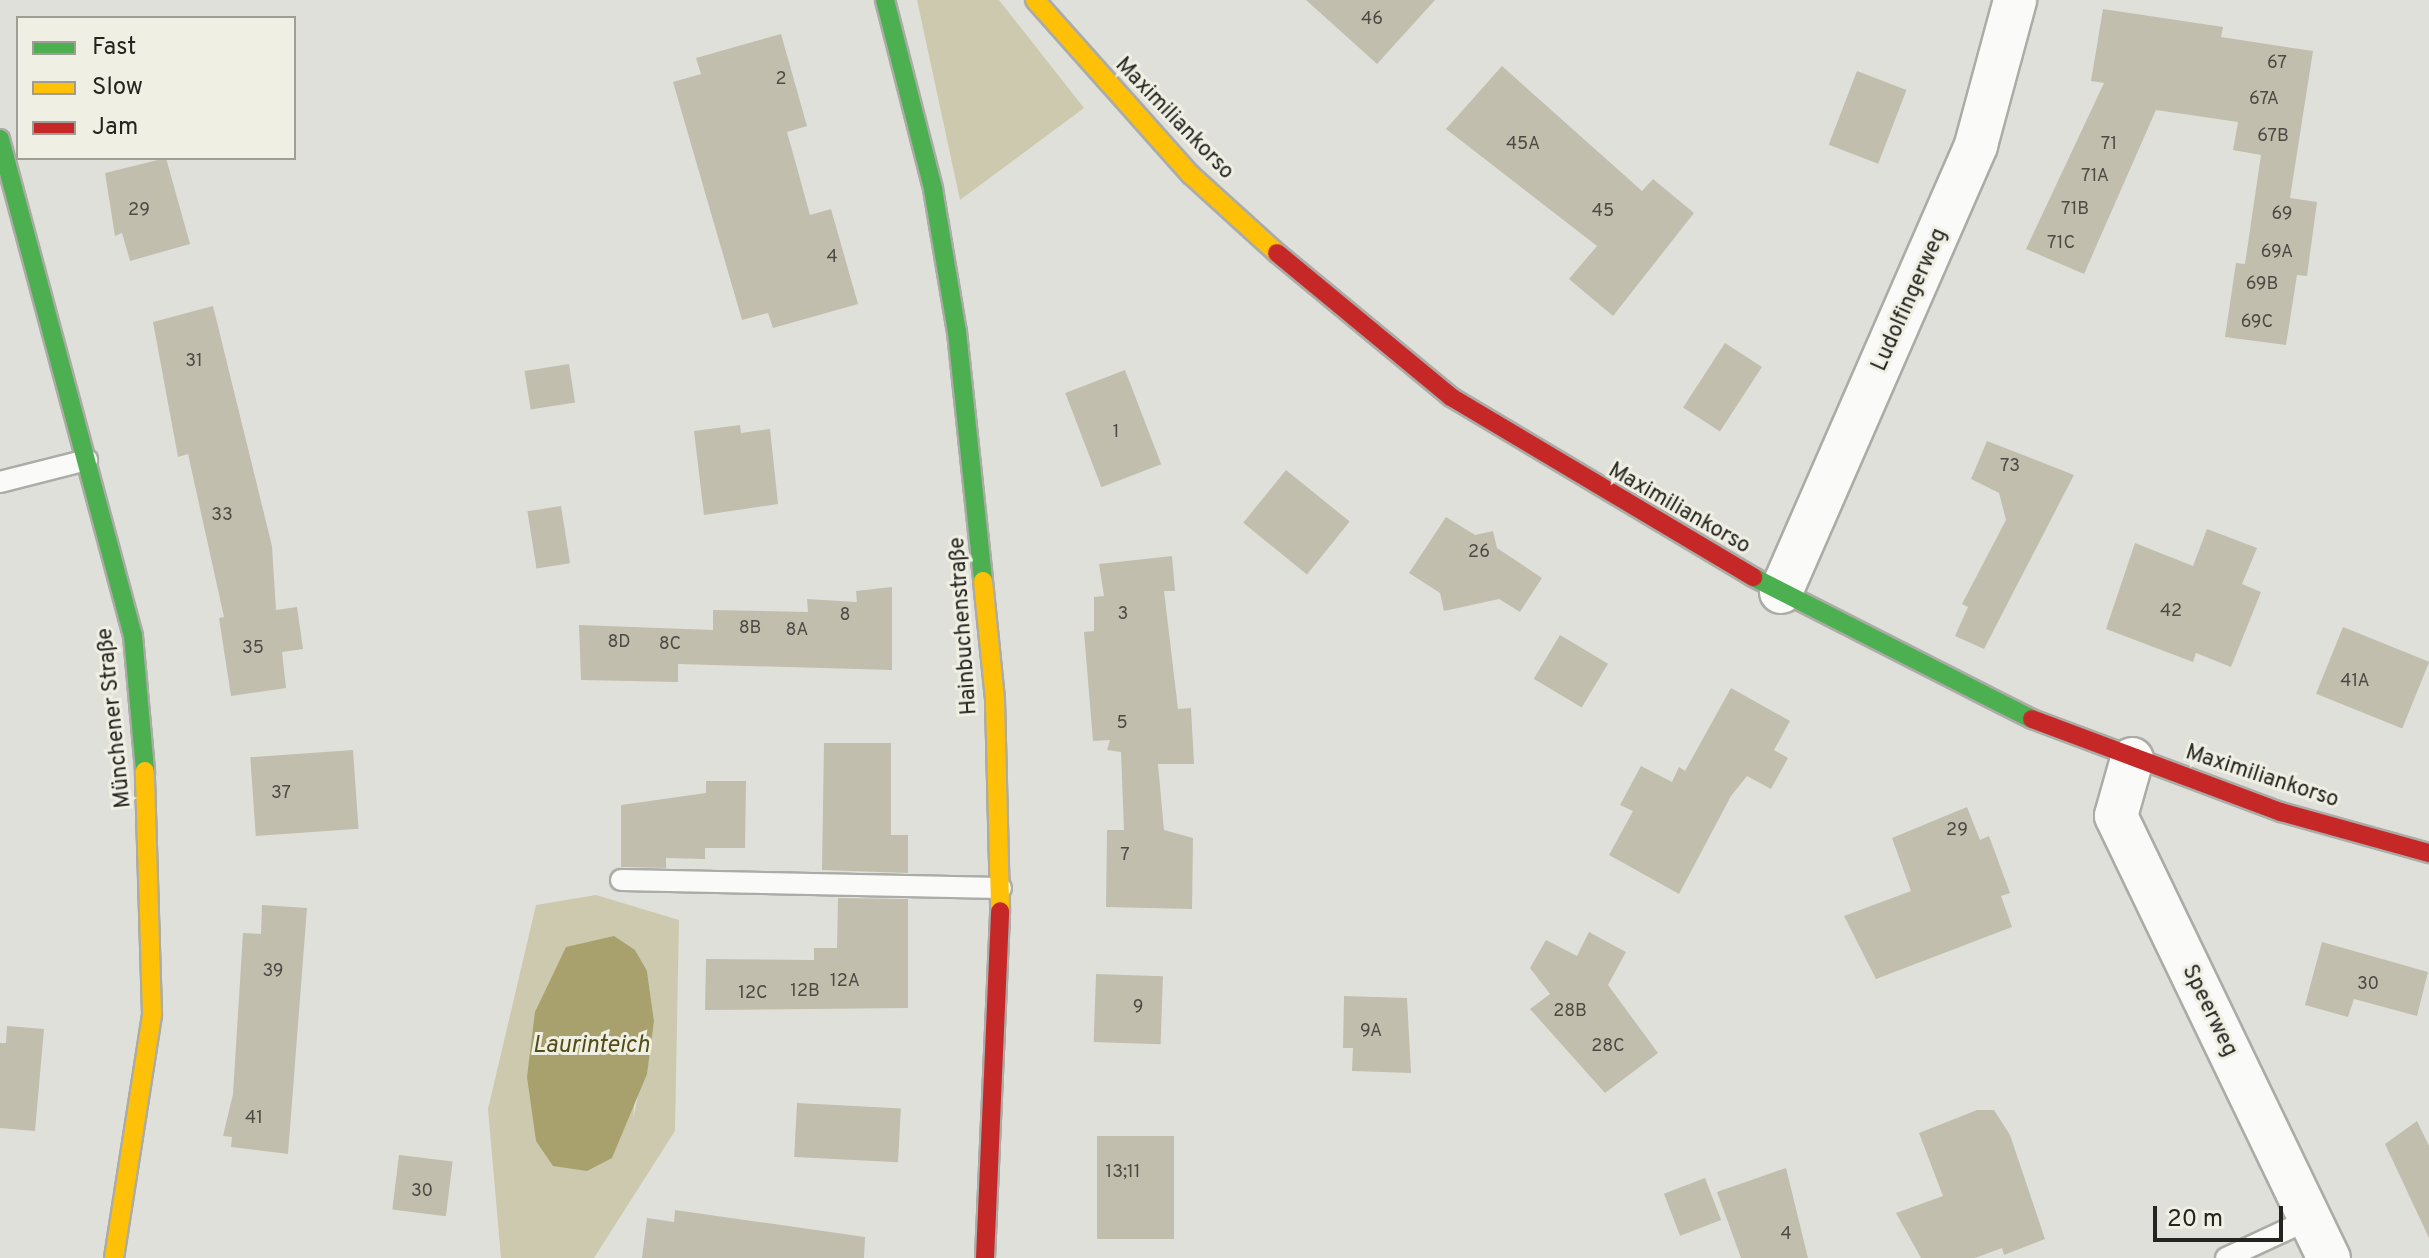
<!DOCTYPE html>
<meta charset="utf-8">
<style>
body{margin:0}
#map{position:relative;width:2429px;height:1258px;overflow:hidden;background:#e0e0da;font-family:Overpass,sans-serif}
div>[style]{position:absolute}
.green>*{inset:0;background:#ccc9ae}
.water>*{inset:0;background:#a8a16e}
.building>*{inset:0;background:#c1beae;transform-origin:0 0}
.roads{filter:drop-shadow(2px 0 #ababa7) drop-shadow(-2px 0 #ababa7) drop-shadow(0 2px #ababa7) drop-shadow(0 -2px #ababa7)}
.lane>*{height:20px;margin:-10px;padding:0 10px;transform-origin:10px;border-radius:10px;background:#fafaf9}
.street>*{height:42px;margin:-21px;padding:0 21px;transform-origin:21px;border-radius:21px;background:#fafaf9}
.fast>*{height:18px;margin:-9px;padding:0 9px;transform-origin:9px;border-radius:9px;background:#4caf50}
.slow>*{height:18px;margin:-9px;padding:0 9px;transform-origin:9px;border-radius:9px;background:#ffc107}
.jam>*{height:18px;margin:-9px;padding:0 9px;transform-origin:9px;border-radius:9px;background:#c62828}
span{translate:-50% -50%;white-space:nowrap;text-align:center;line-height:1.15;-webkit-text-stroke:6px #f0efe4;paint-order:stroke}
.number-label{font-size:18px;color:#4c4a44}
.number-label span{-webkit-text-stroke-width:0}
.street-label{font-size:22px;color:#252420}
.water-label{font-size:24px;color:#534c16;font-style:italic}
.legend{position:absolute;left:16px;top:16px;width:280px;height:144px;box-sizing:border-box;background:#f0efe4;border:2px solid #9f9e96;margin:0;padding:10px 14px;list-style:none;font-size:24px;color:#252420}
.legend li{display:flex;align-items:center;gap:16px;height:40px}
.legend b{width:40px;border:2px solid #9f9e96}
.scale{position:absolute;left:2153px;top:1206px;width:130px;height:36px;box-sizing:border-box;border:4px solid #252420;border-top:0;padding-left:10px;font-size:24px;line-height:28px;white-space:nowrap;color:#252420;-webkit-text-stroke:6px #f0efe4;paint-order:stroke}
</style>
<div id="map">
<div class="green">
<div style="clip-path:polygon(917px 0,999px 0,1084px 108px,960px 200px)"></div>
<div style="clip-path:polygon(evenodd,596px 895px,679px 920px,675px 1131px,594px 1258px,501px 1258px,488px 1109px,536px 905px,596px 895px,647px 971px,654px 1021px,633px 1119px,647px 971px)"></div>
</div>
<div class="water">
<div style="clip-path:polygon(614px 936px,635px 950px,647px 971px,654px 1021px,647px 1074px,612px 1158px,587px 1171px,553px 1166px,536px 1141px,527px 1077px,535px 1012px,566px 947px)"></div>
</div>
<div class="building">
<div style="clip-path:polygon(1306px 0,1435px 0,1377px 64px)"></div>
<div style="clip-path:polygon(2103px 9px,2223px 27px,2221px 37px,2313px 51px,2290px 198px,2317px 202px,2307px 276px,2297px 275px,2286px 345px,2225px 337px,2236px 263px,2245px 264px,2261px 155px,2233px 150px,2238px 122px,2156px 110px,2084px 274px,2026px 249px,2104px 83px,2091px 81px)"></div>
<div style="clip-path:polygon(781px 34px,807px 126px,787px 132px,799px 175px,810px 215px,831px 209px,858px 304px,773px 328px,768px 313px,742px 320px,673px 82px,701px 74px,696px 58px)"></div>
<div style="clip-path:polygon(1502px 66px,1642px 191px,1653px 179px,1694px 213px,1613px 316px,1569px 279px,1597px 246px,1446px 129px)"></div>
<div style="left:1857px;top:71px;width:53px;height:79px;rotate:21deg"></div>
<div style="clip-path:polygon(166px 158px,190px 244px,130px 261px,122px 233px,115px 236px,105px 173px)"></div>
<div style="clip-path:polygon(213px 306px,272px 546px,276px 610px,297px 607px,303px 649px,282px 652px,286px 688px,231px 696px,219px 618px,224px 617px,188px 454px,178px 457px,153px 322px)"></div>
<div style="left:1725px;top:343px;width:44px;height:77px;rotate:33deg"></div>
<div style="left:569px;top:364px;width:39px;height:45px;rotate:81deg"></div>
<div style="left:1125px;top:370px;width:101px;height:64px;rotate:69deg"></div>
<div style="clip-path:polygon(740px 425px,741px 433px,770px 429px,778px 504px,704px 515px,694px 431px)"></div>
<div style="clip-path:polygon(1987px 441px,2074px 475px,1984px 649px,1955px 636px,1968px 607px,1962px 604px,2006px 520px,1999px 493px,1971px 479px)"></div>
<div style="left:1286px;top:470px;width:82px;height:68px;rotate:39deg"></div>
<div style="left:561px;top:506px;width:58px;height:34px;rotate:81deg"></div>
<div style="clip-path:polygon(1446px 517px,1475px 535px,1493px 531px,1497px 548px,1542px 578px,1520px 612px,1499px 599px,1444px 611px,1440px 593px,1409px 573px)"></div>
<div style="clip-path:polygon(2207px 529px,2257px 548px,2242px 584px,2261px 592px,2231px 667px,2196px 653px,2193px 662px,2106px 629px,2135px 543px,2193px 566px)"></div>
<div style="clip-path:polygon(1172px 556px,1175px 591px,1164px 591px,1178px 709px,1191px 708px,1194px 764px,1158px 764px,1164px 830px,1193px 838px,1192px 909px,1106px 907px,1107px 830px,1124px 830px,1121px 752px,1107px 750px,1110px 740px,1093px 741px,1084px 632px,1094px 631px,1094px 597px,1104px 596px,1099px 564px)"></div>
<div style="clip-path:polygon(892px 587px,892px 670px,678px 664px,678px 682px,581px 680px,579px 625px,713px 630px,713px 610px,808px 612px,807px 599px,857px 602px,856px 591px)"></div>
<div style="left:2343px;top:627px;width:93px;height:72px;rotate:22deg"></div>
<div style="left:1560px;top:635px;width:56px;height:51px;rotate:31deg"></div>
<div style="clip-path:polygon(1731px 688px,1790px 721px,1774px 750px,1788px 758px,1771px 789px,1747px 776px,1731px 796px,1679px 894px,1609px 855px,1633px 811px,1620px 805px,1641px 766px,1672px 782px,1679px 767px,1685px 771px)"></div>
<div style="clip-path:polygon(824px 743px,891px 743px,891px 835px,908px 835px,908px 873px,822px 870px)"></div>
<div style="left:353px;top:750px;width:79px;height:103px;rotate:86deg"></div>
<div style="clip-path:polygon(706px 781px,746px 781px,745px 848px,705px 848px,705px 859px,666px 858px,666px 868px,621px 867px,621px 805px,706px 793px)"></div>
<div style="clip-path:polygon(1967px 807px,1980px 840px,1989px 836px,2010px 893px,2001px 896px,2012px 927px,1876px 979px,1844px 916px,1911px 891px,1892px 838px)"></div>
<div style="clip-path:polygon(838px 898px,908px 899px,908px 1008px,705px 1010px,706px 959px,814px 960px,814px 948px,837px 948px)"></div>
<div style="clip-path:polygon(262px 905px,307px 908px,288px 1154px,231px 1147px,232px 1137px,223px 1136px,233px 1094px,243px 933px,261px 934px)"></div>
<div style="clip-path:polygon(1589px 932px,1626px 952px,1608px 985px,1658px 1053px,1605px 1093px,1530px 1009px,1550px 994px,1530px 968px,1546px 940px,1577px 956px)"></div>
<div style="clip-path:polygon(2322px 942px,2428px 972px,2417px 1016px,2354px 999px,2348px 1017px,2305px 1005px)"></div>
<div style="left:1096px;top:974px;width:67px;height:68px;rotate:2deg"></div>
<div style="clip-path:polygon(1344px 996px,1407px 998px,1411px 1073px,1352px 1071px,1353px 1048px,1343px 1048px)"></div>
<div style="clip-path:polygon(7px 1026px,44px 1029px,35px 1131px,0 1128px,0 1043px,6px 1043px)"></div>
<div style="left:797px;top:1103px;width:104px;height:54px;rotate:3deg"></div>
<div style="clip-path:polygon(1977px 1110px,1994px 1110px,2010px 1135px,2045px 1239px,2004px 1255px,2002px 1248px,1975px 1258px,1921px 1258px,1896px 1213px,1943px 1196px,1919px 1133px)"></div>
<div style="clip-path:polygon(2417px 1121px,2429px 1146px,2429px 1238px,2385px 1144px)"></div>
<div style="left:1097px;top:1136px;width:77px;height:103px"></div>
<div style="left:399px;top:1155px;width:54px;height:55px;rotate:7deg"></div>
<div style="clip-path:polygon(1786px 1168px,1808px 1258px,1741px 1258px,1717px 1192px)"></div>
<div style="left:1705px;top:1178px;width:45px;height:44px;rotate:69deg"></div>
<div style="clip-path:polygon(675px 1210px,865px 1237px,864px 1258px,642px 1258px,647px 1218px,674px 1222px)"></div>
</div>
<div class="roads">
<div class="lane">
<div style="left:0;top:482px;width:90px;rotate:-14.2deg"></div>
<div style="left:621px;top:880px;width:380px;rotate:1.2deg"></div>
<div style="left:2226px;top:1258px;width:93px;rotate:-24.9deg"></div>
</div>
<div class="street">
<div style="left:1781px;top:592px;width:488px;rotate:-66.4deg"></div>
<div style="left:1976px;top:145px;width:150px;rotate:-74.9deg"></div>
<div style="left:2132px;top:759px;width:59px;rotate:105.7deg"></div>
<div style="left:2116px;top:816px;width:491px;rotate:64.3deg"></div>
</div>
<div class="fast">
<div style="left:885px;top:0;width:195px;rotate:75.7deg"></div>
<div style="left:933px;top:189px;width:145px;rotate:80.5deg"></div>
<div style="left:957px;top:332px;width:250px;rotate:84deg"></div>
<div style="left:0;top:139px;width:514px;rotate:75.02deg"></div>
<div style="left:133px;top:636px;width:136px;rotate:84.9deg"></div>
<div style="left:1753px;top:577px;width:313px;rotate:27deg"></div>
</div>
<div class="slow">
<div style="left:1035px;top:0;width:234px;rotate:48.3deg"></div>
<div style="left:1191px;top:175px;width:116px;rotate:42.2deg"></div>
<div style="left:983px;top:581px;width:120px;rotate:84.2deg"></div>
<div style="left:995px;top:700px;width:211px;rotate:88.6deg"></div>
<div style="left:114px;top:1258px;width:247px;rotate:-81.1deg"></div>
<div style="left:152px;top:1014px;width:243px;rotate:-91.7deg"></div>
</div>
<div class="jam">
<div style="left:1277px;top:253px;width:226px;rotate:39.6deg"></div>
<div style="left:1451px;top:397px;width:352px;rotate:30.8deg"></div>
<div style="left:2032px;top:719px;width:266px;rotate:20.5deg"></div>
<div style="left:2281px;top:812px;width:154px;rotate:15.5deg"></div>
<div style="left:985px;top:1258px;width:347px;rotate:-87.5deg"></div>
</div>
</div>
<div class="number-label">
<span style="left:1372px;top:20px">46</span>
<span style="left:2277px;top:64px">67</span>
<span style="left:781px;top:80px">2</span>
<span style="left:2264px;top:100px">67A</span>
<span style="left:2273px;top:137px">67B</span>
<span style="left:1523px;top:145px">45A</span>
<span style="left:2109px;top:145px">71</span>
<span style="left:2095px;top:177px">71A</span>
<span style="left:2075px;top:210px">71B</span>
<span style="left:139px;top:211px">29</span>
<span style="left:1603px;top:212px">45</span>
<span style="left:2282px;top:215px">69</span>
<span style="left:2061px;top:244px">71C</span>
<span style="left:2277px;top:253px">69A</span>
<span style="left:832px;top:258px">4</span>
<span style="left:2262px;top:285px">69B</span>
<span style="left:2257px;top:323px">69C</span>
<span style="left:194px;top:362px">31</span>
<span style="left:1116px;top:433px">1</span>
<span style="left:2010px;top:467px">73</span>
<span style="left:222px;top:516px">33</span>
<span style="left:1479px;top:553px">26</span>
<span style="left:2171px;top:612px">42</span>
<span style="left:1123px;top:615px">3</span>
<span style="left:845px;top:616px">8</span>
<span style="left:750px;top:629px">8B</span>
<span style="left:797px;top:631px">8A</span>
<span style="left:619px;top:643px">8D</span>
<span style="left:670px;top:645px">8C</span>
<span style="left:253px;top:649px">35</span>
<span style="left:2355px;top:682px">41A</span>
<span style="left:1122px;top:724px">5</span>
<span style="left:281px;top:794px">37</span>
<span style="left:1957px;top:831px">29</span>
<span style="left:1125px;top:856px">7</span>
<span style="left:273px;top:972px">39</span>
<span style="left:845px;top:982px">12A</span>
<span style="left:2368px;top:985px">30</span>
<span style="left:805px;top:992px">12B</span>
<span style="left:753px;top:994px">12C</span>
<span style="left:1138px;top:1008px">9</span>
<span style="left:1570px;top:1012px">28B</span>
<span style="left:1371px;top:1032px">9A</span>
<span style="left:1608px;top:1047px">28C</span>
<span style="left:254px;top:1119px">41</span>
<span style="left:1123px;top:1173px">13;11</span>
<span style="left:422px;top:1192px">30</span>
<span style="left:1786px;top:1235px">4</span>
</div>
<div class="street-label">
<span style="left:1174px;top:119px;rotate:46deg">Maximiliankorso</span>
<span style="left:1910px;top:300px;rotate:-66deg">Ludolfingerweg</span>
<span style="left:1679px;top:509px;rotate:30deg">Maximiliankorso</span>
<span style="left:964px;top:626px;rotate:-94deg">Hainbuchenstraße</span>
<span style="left:115px;top:718px;rotate:-96deg">Münchener Straße</span>
<span style="left:2262px;top:777px;rotate:18deg">Maximiliankorso</span>
<span style="left:2209px;top:1011px;rotate:64deg">Speerweg</span>
</div>
<div class="water-label">
<span style="left:591px;top:1047px">Laurinteich</span>
</div>
<ul class="legend">
<li><b style="height:10px;background:#4caf50"></b>Fast</li>
<li><b style="height:10px;background:#ffc107"></b>Slow</li>
<li><b style="height:10px;background:#c62828"></b>Jam</li>
</ul>
<div class="scale">20 m</div>
</div>
